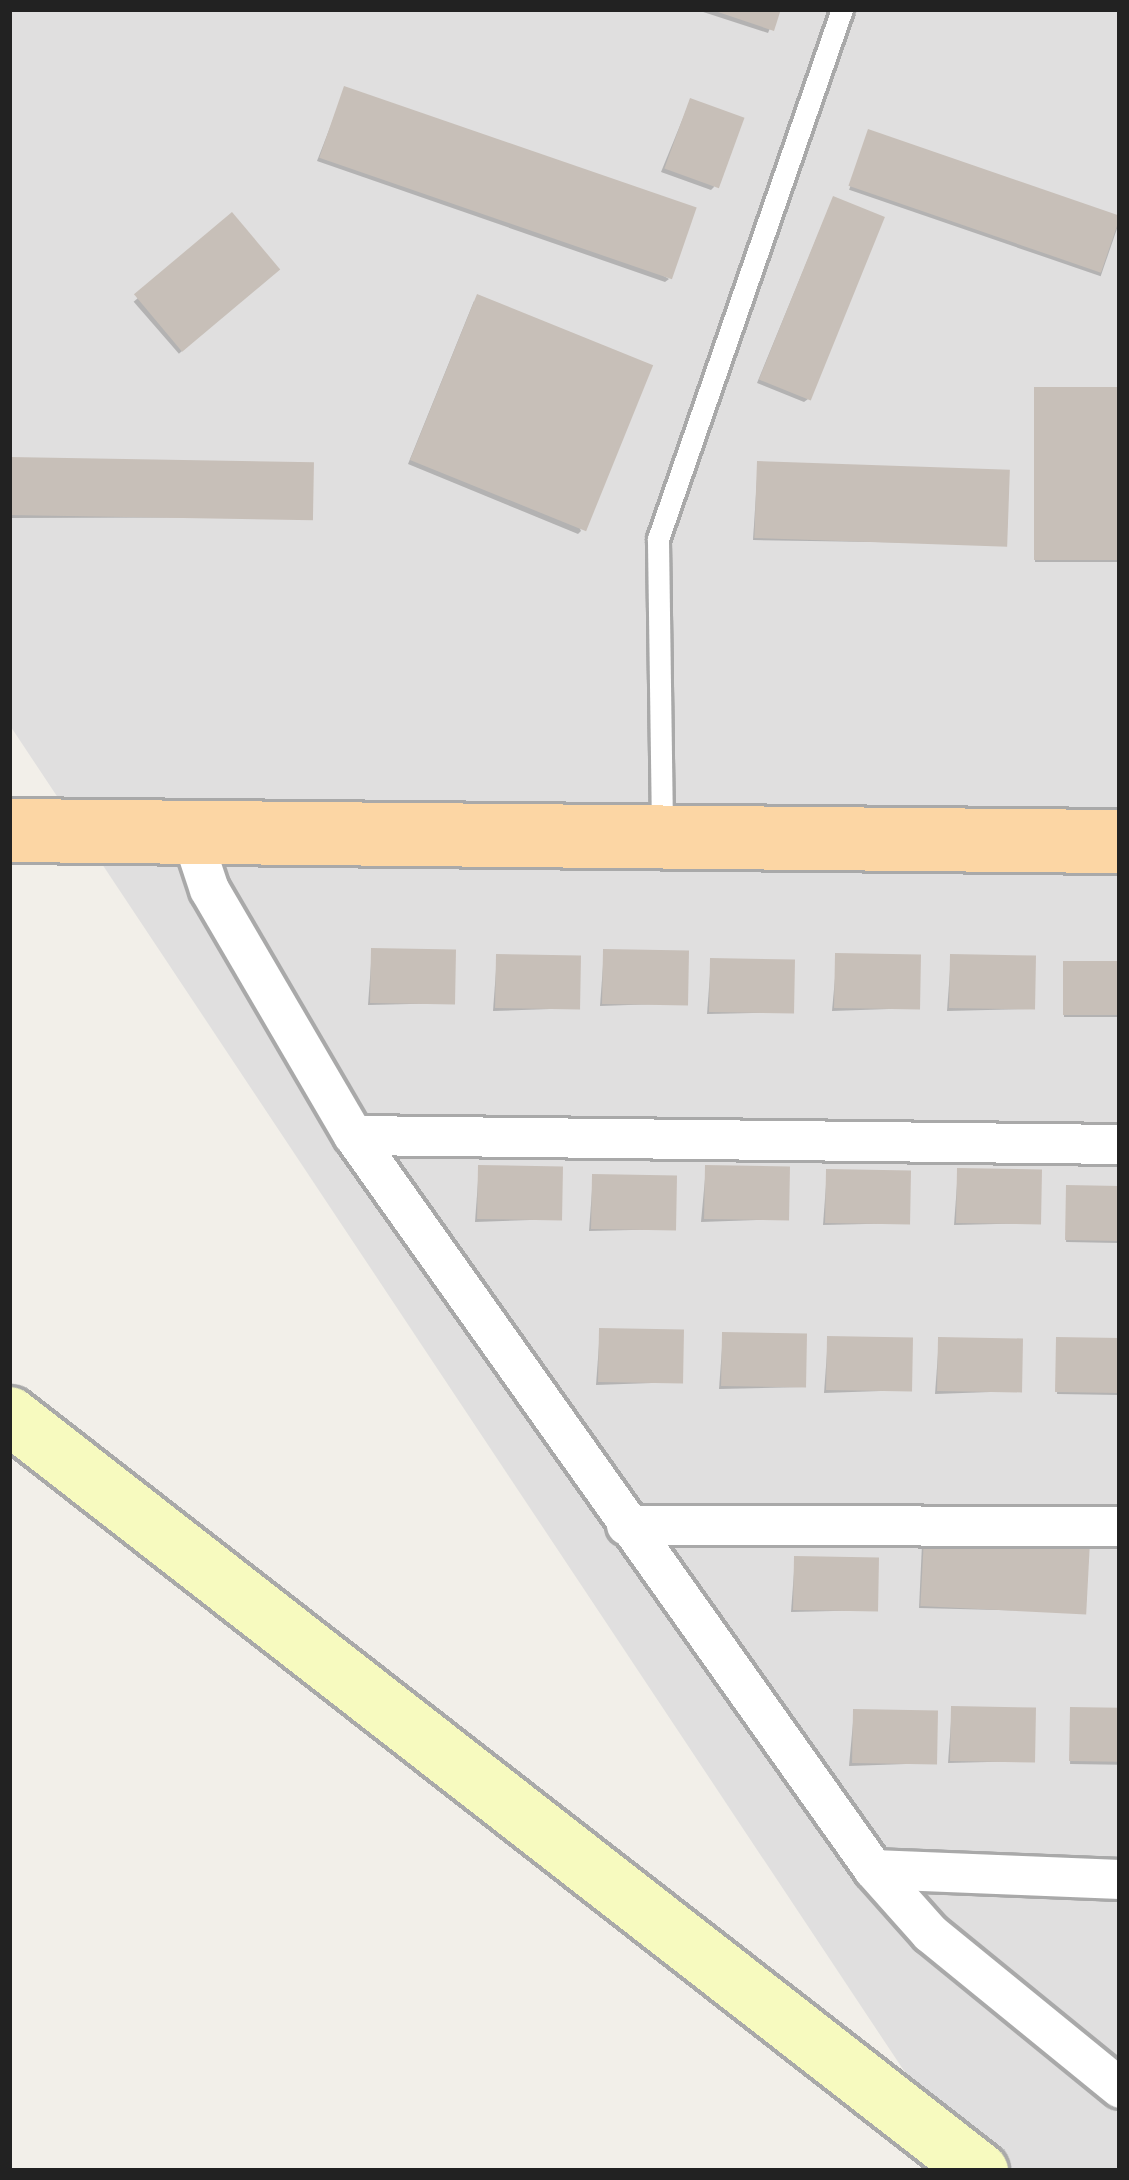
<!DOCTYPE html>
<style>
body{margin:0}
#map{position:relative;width:1129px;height:2180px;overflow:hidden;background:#f2efe9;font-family:"Sofia Sans Condensed",sans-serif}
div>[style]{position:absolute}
.residential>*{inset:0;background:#e0dfdf}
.shadow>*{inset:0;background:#0003;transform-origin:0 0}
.building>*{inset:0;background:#c7bfb8;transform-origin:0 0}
.roads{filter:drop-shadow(3px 0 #a9a9a9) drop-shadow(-3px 0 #a9a9a9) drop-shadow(0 3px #a9a9a9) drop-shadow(0 -3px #a9a9a9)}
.lane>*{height:21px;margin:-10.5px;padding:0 10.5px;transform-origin:10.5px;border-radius:10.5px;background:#fff}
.street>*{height:39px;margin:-19.5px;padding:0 19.5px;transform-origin:19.5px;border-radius:19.5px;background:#fff}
.secondary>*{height:57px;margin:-28.5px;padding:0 28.5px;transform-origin:28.5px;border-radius:28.5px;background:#f7fabf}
.primary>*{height:63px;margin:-31.5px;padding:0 31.5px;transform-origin:31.5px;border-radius:31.5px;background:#fcd6a4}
span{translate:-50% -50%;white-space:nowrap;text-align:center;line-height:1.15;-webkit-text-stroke:12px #fff;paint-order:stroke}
.frame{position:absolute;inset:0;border:12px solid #222;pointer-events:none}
</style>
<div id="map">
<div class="residential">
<div style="clip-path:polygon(9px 9px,1120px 9px,1120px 2171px,994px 2171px,944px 2131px,9px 724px)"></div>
</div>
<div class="shadow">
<div style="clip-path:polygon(694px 9px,778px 9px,768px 33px)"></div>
<div style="clip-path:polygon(345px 89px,669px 279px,665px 282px,317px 161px)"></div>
<div style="clip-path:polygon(690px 101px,714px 187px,711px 190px,661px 172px)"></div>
<div style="left:869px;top:132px;width:266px;height:61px;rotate:19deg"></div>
<div style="clip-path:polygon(831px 203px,808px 399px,804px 402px,757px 383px)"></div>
<div style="left:231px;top:217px;width:69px;height:129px;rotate:49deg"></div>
<div style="clip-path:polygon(474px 301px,581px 531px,578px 534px,408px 464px)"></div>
<div style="left:1035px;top:390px;width:85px;height:172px"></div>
<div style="clip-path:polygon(9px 460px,311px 517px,9px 518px)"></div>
<div style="clip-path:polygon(758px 464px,1004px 544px,753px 540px)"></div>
<div style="clip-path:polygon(372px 951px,452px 1003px,368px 1005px)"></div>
<div style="clip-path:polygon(604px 952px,685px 1003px,600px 1006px)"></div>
<div style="clip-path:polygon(837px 956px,917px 1008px,832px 1011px)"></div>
<div style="clip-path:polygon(497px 957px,578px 1008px,493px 1011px)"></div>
<div style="clip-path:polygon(951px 957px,1031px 1009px,947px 1011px)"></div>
<div style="clip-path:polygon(711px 961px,792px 1012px,707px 1014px)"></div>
<div style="left:1064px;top:964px;width:56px;height:53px"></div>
<div style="clip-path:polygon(479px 1168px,559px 1219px,475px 1222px)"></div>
<div style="clip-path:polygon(706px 1168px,786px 1219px,701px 1222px)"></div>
<div style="clip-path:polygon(958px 1171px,1039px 1223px,954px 1225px)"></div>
<div style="clip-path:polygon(827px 1172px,908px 1223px,823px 1225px)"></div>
<div style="clip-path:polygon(593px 1177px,674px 1229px,589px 1231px)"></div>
<div style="left:1067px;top:1188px;width:53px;height:54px;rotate:1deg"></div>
<div style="clip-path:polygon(600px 1331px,680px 1382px,596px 1385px)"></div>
<div style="clip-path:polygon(723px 1335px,803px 1387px,719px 1389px)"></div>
<div style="clip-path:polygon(828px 1339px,909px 1390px,824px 1393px)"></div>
<div style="clip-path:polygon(939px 1340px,1019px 1391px,935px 1394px)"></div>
<div style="left:1058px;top:1340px;width:62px;height:54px;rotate:1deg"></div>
<div style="clip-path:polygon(922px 1544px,1083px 1612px,919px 1608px)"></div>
<div style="clip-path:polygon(795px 1559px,876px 1610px,791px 1612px)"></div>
<div style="clip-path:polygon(952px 1709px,1033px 1761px,948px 1763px)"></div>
<div style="left:1071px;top:1710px;width:49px;height:54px;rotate:1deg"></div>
<div style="clip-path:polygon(854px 1712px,934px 1763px,849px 1766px)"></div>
<div style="left:1120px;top:1908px;width:70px;height:1px;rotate:90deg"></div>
</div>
<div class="building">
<div style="clip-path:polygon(709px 9px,781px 9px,774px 31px)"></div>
<div style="left:344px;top:86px;width:373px;height:76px;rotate:19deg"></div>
<div style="left:690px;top:98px;width:58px;height:75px;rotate:20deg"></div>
<div style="left:868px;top:129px;width:267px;height:60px;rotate:19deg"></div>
<div style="left:833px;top:196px;width:56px;height:198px;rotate:22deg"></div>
<div style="left:232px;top:212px;width:75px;height:128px;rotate:50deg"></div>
<div style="left:477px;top:294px;width:190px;height:179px;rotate:22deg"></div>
<div style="left:1034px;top:387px;width:86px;height:173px"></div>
<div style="left:9px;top:457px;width:305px;height:58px;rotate:1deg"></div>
<div style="left:757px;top:461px;width:253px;height:77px;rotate:2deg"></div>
<div style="left:371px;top:948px;width:85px;height:55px;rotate:1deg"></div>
<div style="left:603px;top:949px;width:86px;height:55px;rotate:1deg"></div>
<div style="left:835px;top:953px;width:86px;height:55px;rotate:1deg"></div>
<div style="left:496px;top:954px;width:85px;height:54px;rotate:1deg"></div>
<div style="left:950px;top:954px;width:86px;height:54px;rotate:1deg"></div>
<div style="left:710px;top:958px;width:85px;height:54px;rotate:1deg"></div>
<div style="left:1063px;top:961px;width:57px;height:54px"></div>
<div style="left:478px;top:1165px;width:85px;height:54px;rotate:1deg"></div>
<div style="left:705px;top:1165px;width:85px;height:54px;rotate:1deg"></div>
<div style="left:957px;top:1168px;width:85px;height:55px;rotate:1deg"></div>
<div style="left:826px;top:1169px;width:85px;height:54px;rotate:1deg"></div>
<div style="left:592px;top:1174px;width:85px;height:55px;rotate:1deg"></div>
<div style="left:1066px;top:1185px;width:54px;height:55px;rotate:1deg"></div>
<div style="left:599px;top:1328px;width:85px;height:54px;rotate:1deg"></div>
<div style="left:722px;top:1332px;width:85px;height:54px;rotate:1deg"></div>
<div style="left:827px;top:1336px;width:86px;height:54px;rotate:1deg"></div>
<div style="left:938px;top:1337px;width:85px;height:54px;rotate:1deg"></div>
<div style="left:1056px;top:1337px;width:64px;height:55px;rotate:1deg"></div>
<div style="left:924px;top:1537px;width:166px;height:69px;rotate:3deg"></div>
<div style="left:794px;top:1556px;width:85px;height:54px;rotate:1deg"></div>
<div style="left:951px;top:1706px;width:85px;height:55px;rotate:1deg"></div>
<div style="left:1070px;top:1707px;width:50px;height:54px;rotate:1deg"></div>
<div style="left:853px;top:1709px;width:85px;height:54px;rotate:1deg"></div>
</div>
<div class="roads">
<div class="lane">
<div style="left:662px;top:828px;width:289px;rotate:-90.8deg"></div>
<div style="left:658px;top:539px;width:561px;rotate:-70.85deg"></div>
</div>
<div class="street">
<div style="left:189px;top:829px;width:63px;rotate:71.6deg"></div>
<div style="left:209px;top:889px;width:285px;rotate:59.7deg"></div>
<div style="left:353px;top:1135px;width:900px;rotate:54.68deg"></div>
<div style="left:873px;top:1869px;width:86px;rotate:48.3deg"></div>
<div style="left:930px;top:1933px;width:245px;rotate:39.2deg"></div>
<div style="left:353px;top:1135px;width:767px;rotate:0.67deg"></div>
<div style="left:626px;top:1525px;width:494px;rotate:0.1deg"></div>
<div style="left:873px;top:1869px;width:247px;rotate:2.3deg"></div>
</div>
<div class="secondary">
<div style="left:9px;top:1415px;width:1230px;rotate:37.93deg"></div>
</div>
<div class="primary">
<div style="left:9px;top:830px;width:1111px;rotate:0.57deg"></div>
</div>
</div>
<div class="frame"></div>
</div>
